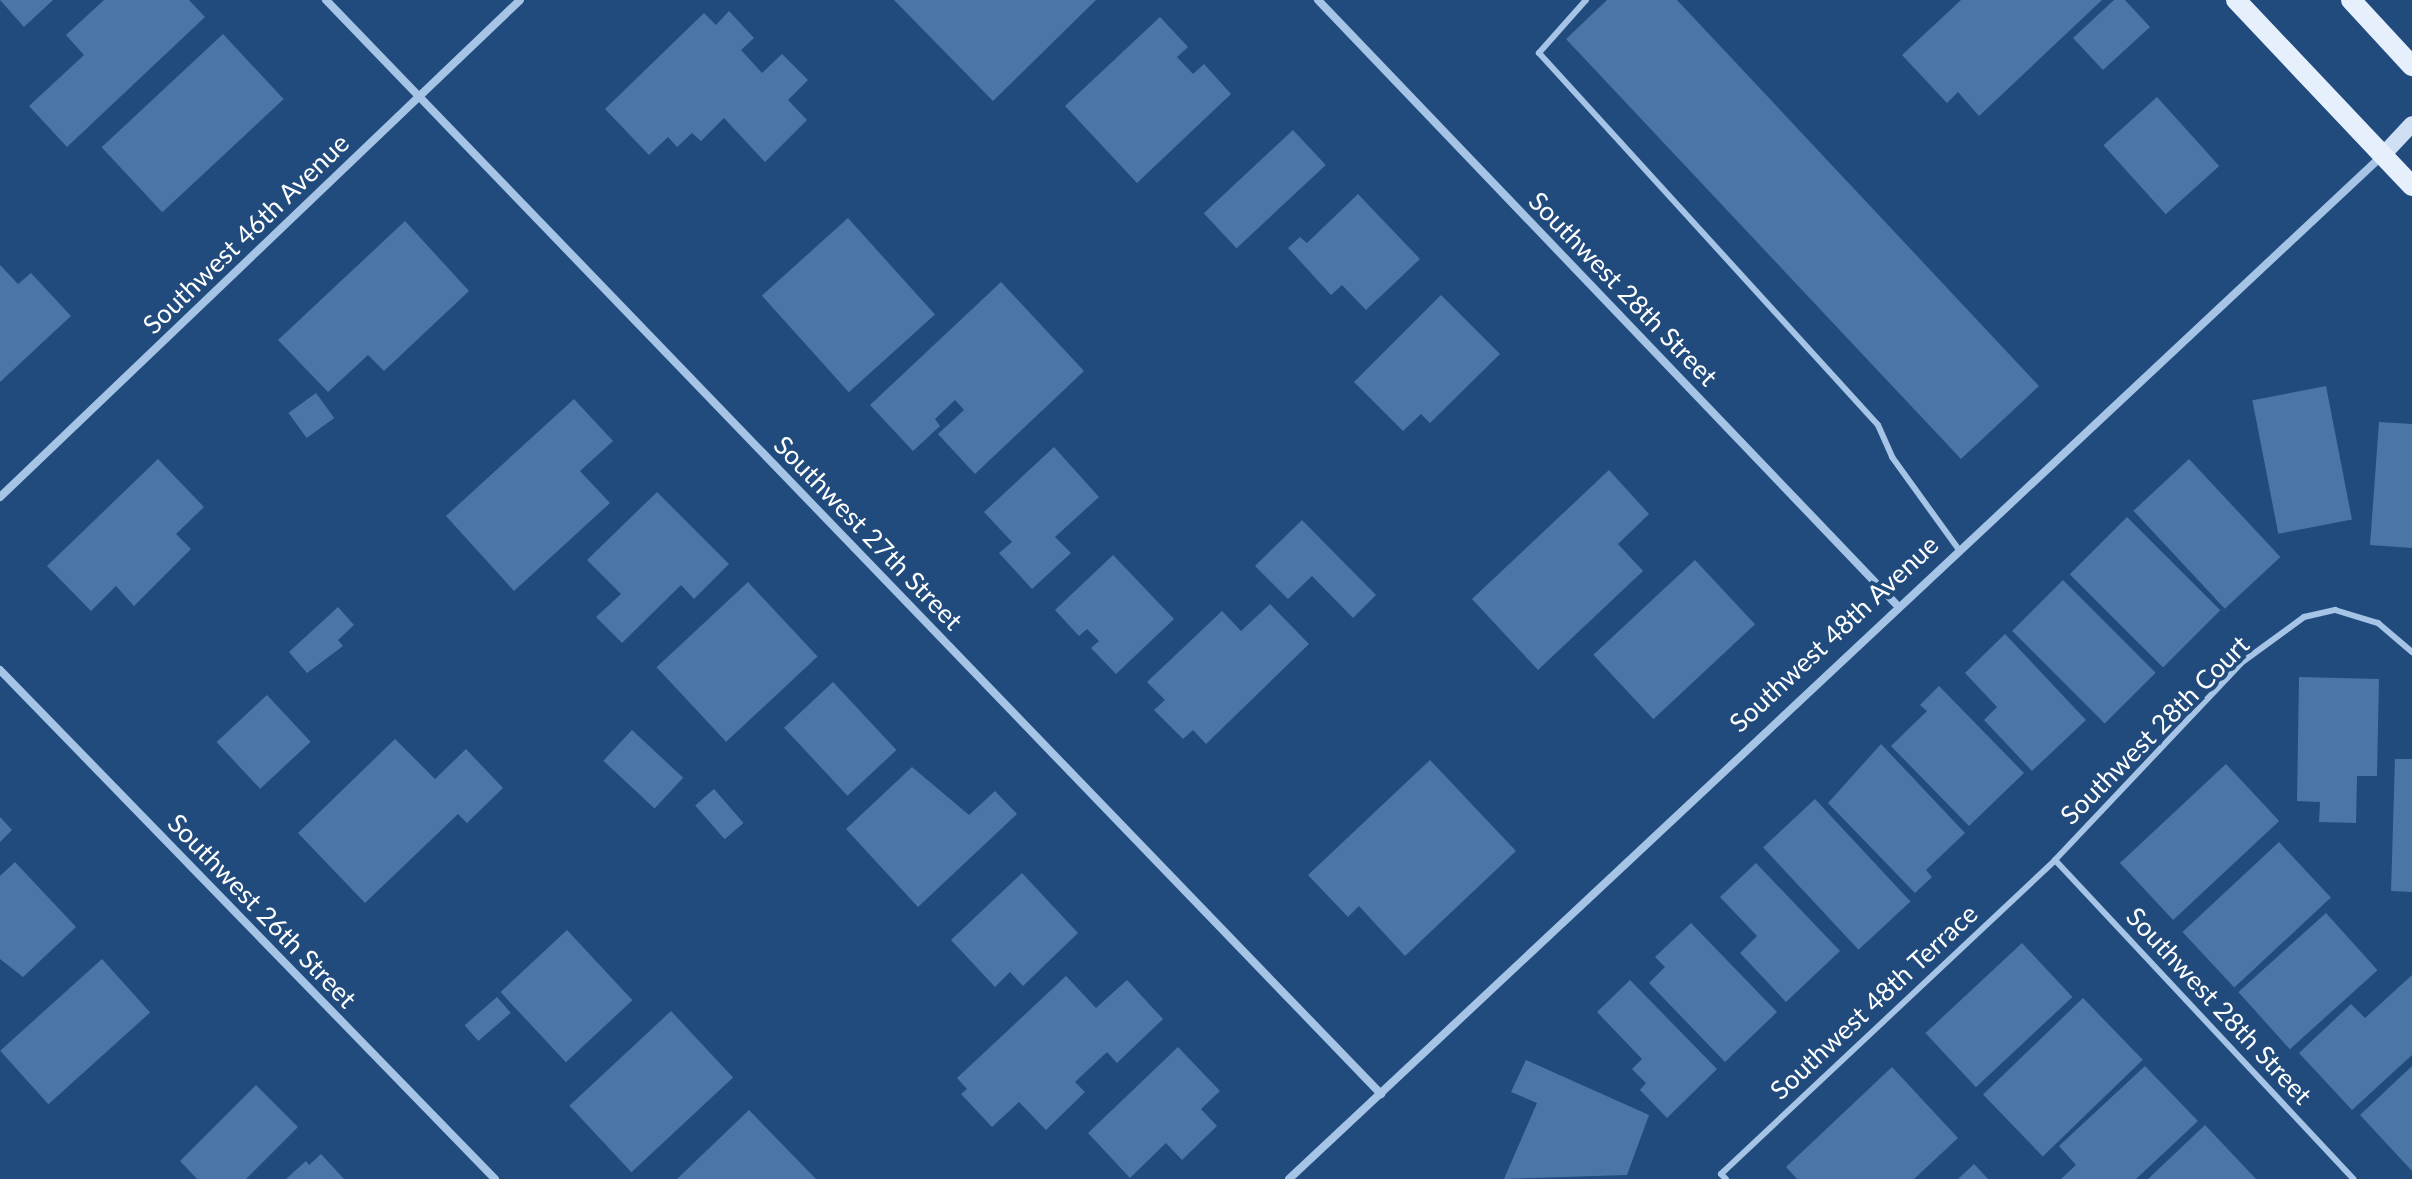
<!DOCTYPE html>
<style>
body{margin:0}
#map{position:relative;width:2412px;height:1179px;overflow:hidden;background:#214b7d;font-family:Lato,sans-serif}
div>[style]{position:absolute}
.building>*{inset:0;background:#4a75a6;transform-origin:0 0}
.lane>*{height:6px;margin:-3px;padding:0 3px;transform-origin:3px;border-radius:3px;background:#a5c4e6}
.street>*{height:8px;margin:-4px;padding:0 4px;transform-origin:4px;border-radius:4px;background:#a5c4e6}
.secondary>*{height:16px;margin:-8px;padding:0 8px;transform-origin:8px;border-radius:8px;background:#cfe0f5}
.primary>*{height:20px;margin:-10px;padding:0 10px;transform-origin:10px;border-radius:10px;background:#e6f0fd}
span{translate:-50% -50%;white-space:nowrap;text-align:center;line-height:1.15;-webkit-text-stroke:8px #214b7d;paint-order:stroke}
.street-label{font-size:26px;color:#fff}
</style>
<div id="map">
<div class="building">
<div style="clip-path:polygon(0 0,53px 0,24px 27px)"></div>
<div style="clip-path:polygon(104px 0,189px 0,205px 17px,67px 147px,29px 106px,84px 55px,66px 35px)"></div>
<div style="clip-path:polygon(894px 0,1096px 0,993px 101px)"></div>
<div style="clip-path:polygon(1607px 0,1677px 0,2039px 386px,1961px 459px,1566px 39px)"></div>
<div style="clip-path:polygon(1961px 0,2102px 0,1979px 116px,1958px 92px,1947px 103px,1902px 55px)"></div>
<div style="clip-path:polygon(2114px 0,2125px 0,2150px 27px,2103px 70px,2073px 38px)"></div>
<div style="clip-path:polygon(729px 11px,754px 38px,741px 50px,762px 73px,782px 54px,808px 80px,788px 100px,807px 120px,765px 162px,724px 118px,701px 141px,692px 133px,677px 147px,668px 137px,649px 155px,605px 109px,704px 13px,716px 25px)"></div>
<div style="clip-path:polygon(1160px 17px,1188px 47px,1177px 57px,1193px 74px,1204px 64px,1231px 94px,1137px 183px,1065px 106px)"></div>
<div style="left:223px;top:34px;width:89px;height:166px;rotate:47deg"></div>
<div style="left:2157px;top:97px;width:93px;height:72px;rotate:48deg"></div>
<div style="left:1293px;top:130px;width:48px;height:122px;rotate:47deg"></div>
<div style="clip-path:polygon(1358px 194px,1420px 259px,1366px 310px,1342px 285px,1331px 295px,1288px 248px,1300px 237px,1307px 243px)"></div>
<div style="left:848px;top:218px;width:130px;height:116px;rotate:48deg"></div>
<div style="clip-path:polygon(405px 221px,469px 291px,384px 371px,368px 355px,328px 392px,278px 340px)"></div>
<div style="clip-path:polygon(0 265px,18px 284px,31px 273px,71px 316px,0 382px)"></div>
<div style="clip-path:polygon(1001px 282px,1084px 371px,975px 474px,938px 434px,964px 410px,955px 400px,935px 419px,940px 426px,913px 451px,870px 405px)"></div>
<div style="clip-path:polygon(1441px 295px,1500px 354px,1430px 423px,1421px 414px,1403px 431px,1354px 382px)"></div>
<div style="left:2326px;top:386px;width:136px;height:75px;rotate:79deg"></div>
<div style="left:316px;top:393px;width:31px;height:34px;rotate:54deg"></div>
<div style="clip-path:polygon(574px 399px,613px 441px,580px 471px,610px 503px,514px 591px,446px 516px)"></div>
<div style="clip-path:polygon(2379px 422px,2412px 424px,2412px 548px,2370px 545px)"></div>
<div style="clip-path:polygon(1054px 447px,1099px 497px,1055px 537px,1071px 553px,1032px 589px,999px 553px,1012px 542px,984px 512px)"></div>
<div style="clip-path:polygon(158px 459px,204px 507px,176px 534px,191px 549px,134px 606px,116px 586px,91px 611px,47px 566px)"></div>
<div style="left:2189px;top:459px;width:134px;height:76px;rotate:47deg"></div>
<div style="clip-path:polygon(1609px 470px,1649px 514px,1618px 544px,1643px 571px,1538px 670px,1472px 599px)"></div>
<div style="clip-path:polygon(657px 492px,729px 564px,694px 599px,681px 585px,622px 643px,596px 617px,621px 594px,587px 560px)"></div>
<div style="left:2127px;top:517px;width:132px;height:81px;rotate:45deg"></div>
<div style="clip-path:polygon(1302px 520px,1376px 595px,1353px 618px,1312px 576px,1288px 599px,1255px 566px)"></div>
<div style="clip-path:polygon(1113px 555px,1174px 619px,1116px 674px,1091px 648px,1099px 641px,1087px 629px,1079px 636px,1055px 610px)"></div>
<div style="left:1695px;top:560px;width:88px;height:139px;rotate:47deg"></div>
<div style="left:2063px;top:580px;width:131px;height:72px;rotate:45deg"></div>
<div style="left:748px;top:582px;width:102px;height:125px;rotate:47deg"></div>
<div style="clip-path:polygon(1270px 604px,1309px 644px,1206px 744px,1193px 730px,1183px 739px,1154px 710px,1165px 700px,1147px 682px,1222px 611px,1241px 631px)"></div>
<div style="clip-path:polygon(338px 607px,354px 625px,338px 640px,343px 646px,307px 673px,289px 652px)"></div>
<div style="clip-path:polygon(2005px 634px,2086px 720px,2032px 771px,1984px 720px,1997px 707px,1965px 673px)"></div>
<div style="clip-path:polygon(2299px 677px,2379px 679px,2377px 776px,2357px 776px,2356px 823px,2319px 822px,2320px 802px,2297px 801px)"></div>
<div style="left:833px;top:682px;width:93px;height:67px;rotate:47deg"></div>
<div style="clip-path:polygon(1939px 686px,2024px 773px,1969px 826px,1891px 746px,1927px 711px,1920px 705px)"></div>
<div style="left:267px;top:695px;width:64px;height:69px;rotate:47deg"></div>
<div style="left:632px;top:730px;width:70px;height:42px;rotate:43deg"></div>
<div style="clip-path:polygon(395px 739px,435px 779px,466px 749px,503px 788px,467px 823px,458px 814px,365px 903px,298px 833px)"></div>
<div style="clip-path:polygon(1881px 744px,1965px 833px,1926px 870px,1932px 877px,1915px 893px,1828px 803px)"></div>
<div style="clip-path:polygon(2395px 759px,2412px 759px,2412px 892px,2391px 891px)"></div>
<div style="clip-path:polygon(1430px 760px,1516px 851px,1405px 956px,1359px 906px,1348px 917px,1308px 875px)"></div>
<div style="left:2226px;top:764px;width:78px;height:145px;rotate:47deg"></div>
<div style="clip-path:polygon(912px 767px,969px 815px,995px 791px,1017px 814px,918px 907px,846px 829px)"></div>
<div style="left:714px;top:789px;width:45px;height:25px;rotate:49deg"></div>
<div style="left:1815px;top:799px;width:140px;height:71px;rotate:47deg"></div>
<div style="clip-path:polygon(0 817px,12px 830px,0 842px)"></div>
<div style="left:2279px;top:842px;width:76px;height:132px;rotate:47deg"></div>
<div style="clip-path:polygon(15px 862px,76px 927px,23px 977px,0 959px,0 876px)"></div>
<div style="clip-path:polygon(1756px 863px,1840px 951px,1786px 1002px,1740px 953px,1757px 936px,1720px 897px)"></div>
<div style="clip-path:polygon(1022px 873px,1078px 933px,1023px 986px,1010px 972px,995px 987px,951px 940px)"></div>
<div style="left:2326px;top:913px;width:77px;height:118px;rotate:48deg"></div>
<div style="clip-path:polygon(1691px 923px,1777px 1012px,1725px 1062px,1649px 983px,1665px 967px,1655px 957px)"></div>
<div style="left:567px;top:930px;width:96px;height:91px;rotate:47deg"></div>
<div style="left:2022px;top:943px;width:74px;height:132px;rotate:47deg"></div>
<div style="left:102px;top:959px;width:72px;height:137px;rotate:48deg"></div>
<div style="clip-path:polygon(2412px 975px,2412px 1055px,2352px 1110px,2299px 1053px,2351px 1004px,2365px 1018px)"></div>
<div style="clip-path:polygon(1066px 976px,1096px 1008px,1127px 980px,1163px 1019px,1117px 1063px,1107px 1052px,1075px 1082px,1085px 1092px,1046px 1130px,1019px 1102px,992px 1127px,961px 1094px,967px 1089px,957px 1078px)"></div>
<div style="clip-path:polygon(1630px 980px,1717px 1069px,1667px 1118px,1640px 1090px,1646px 1083px,1632px 1069px,1642px 1059px,1597px 1012px)"></div>
<div style="left:497px;top:997px;width:21px;height:43px;rotate:49deg"></div>
<div style="left:2083px;top:998px;width:86px;height:139px;rotate:46deg"></div>
<div style="left:671px;top:1011px;width:91px;height:139px;rotate:47deg"></div>
<div style="clip-path:polygon(1178px 1047px,1220px 1091px,1201px 1109px,1217px 1126px,1182px 1160px,1166px 1143px,1130px 1178px,1088px 1133px)"></div>
<div style="clip-path:polygon(1526px 1060px,1649px 1115px,1627px 1175px,1504px 1179px,1537px 1103px,1511px 1092px)"></div>
<div style="clip-path:polygon(2145px 1066px,2198px 1121px,2136px 1179px,2061px 1179px,2076px 1165px,2059px 1146px)"></div>
<div style="clip-path:polygon(2412px 1066px,2412px 1171px,2360px 1115px)"></div>
<div style="clip-path:polygon(1892px 1067px,1958px 1138px,1914px 1179px,1797px 1179px,1786px 1167px)"></div>
<div style="clip-path:polygon(256px 1085px,298px 1127px,246px 1179px,197px 1179px,180px 1161px)"></div>
<div style="clip-path:polygon(749px 1110px,816px 1179px,677px 1179px)"></div>
<div style="clip-path:polygon(2205px 1125px,2256px 1179px,2148px 1179px)"></div>
<div style="clip-path:polygon(321px 1154px,344px 1179px,286px 1179px,306px 1161px,309px 1165px)"></div>
<div style="clip-path:polygon(1974px 1164px,1988px 1179px,1958px 1179px)"></div>
</div>
<div class="lane">
<div style="left:1586px;top:0;width:71px;rotate:131.6deg"></div>
<div style="left:1539px;top:53px;width:503px;rotate:47.66deg"></div>
<div style="left:1878px;top:425px;width:35px;rotate:66deg"></div>
<div style="left:1892px;top:457px;width:115px;rotate:54.2deg"></div>
<div style="left:2055px;top:860px;width:437px;rotate:46.9deg"></div>
<div style="left:1726px;top:1179px;width:7px;rotate:-135deg"></div>
<div style="left:1721px;top:1174px;width:458px;rotate:-43.2deg"></div>
<div style="left:2055px;top:860px;width:271px;rotate:-46.6deg"></div>
<div style="left:2241px;top:663px;width:78px;rotate:-36.1deg"></div>
<div style="left:2304px;top:617px;width:32px;rotate:-13deg"></div>
<div style="left:2335px;top:610px;width:45px;rotate:16.8deg"></div>
<div style="left:2378px;top:623px;width:45px;rotate:40.5deg"></div>
</div>
<div class="street">
<div style="left:326px;top:0;width:1520px;rotate:46.04deg"></div>
<div style="left:1318px;top:0;width:839px;rotate:46.26deg"></div>
<div style="left:0;top:497px;width:719px;rotate:-43.7deg"></div>
<div style="left:0;top:670px;width:710px;rotate:45.8deg"></div>
<div style="left:1289px;top:1179px;width:1498px;rotate:-43.11deg"></div>
</div>
<div class="secondary">
<div style="left:2383px;top:155px;width:42px;rotate:-46.9deg"></div>
</div>
<div class="primary">
<div style="left:2236px;top:0;width:256px;rotate:46.6deg"></div>
<div style="left:2351px;top:0;width:90px;rotate:47.3deg"></div>
</div>
<div class="street-label">
<span style="left:246px;top:234px;rotate:-44deg">Southwest 46th Avenue</span>
<span style="left:1623px;top:289px;rotate:46deg">Southwest 28th Street</span>
<span style="left:868px;top:533px;rotate:46deg">Southwest 27th Street</span>
<span style="left:1834px;top:634px;rotate:-43deg">Southwest 48th Avenue</span>
<span style="left:2155px;top:730px;rotate:-45deg">Southwest 28th Court</span>
<span style="left:262px;top:911px;rotate:46deg">Southwest 26th Street</span>
<span style="left:1874px;top:1002px;rotate:-43deg">Southwest 48th Terrace</span>
<span style="left:2219px;top:1006px;rotate:47deg">Southwest 28th Street</span>
</div>
</div>
